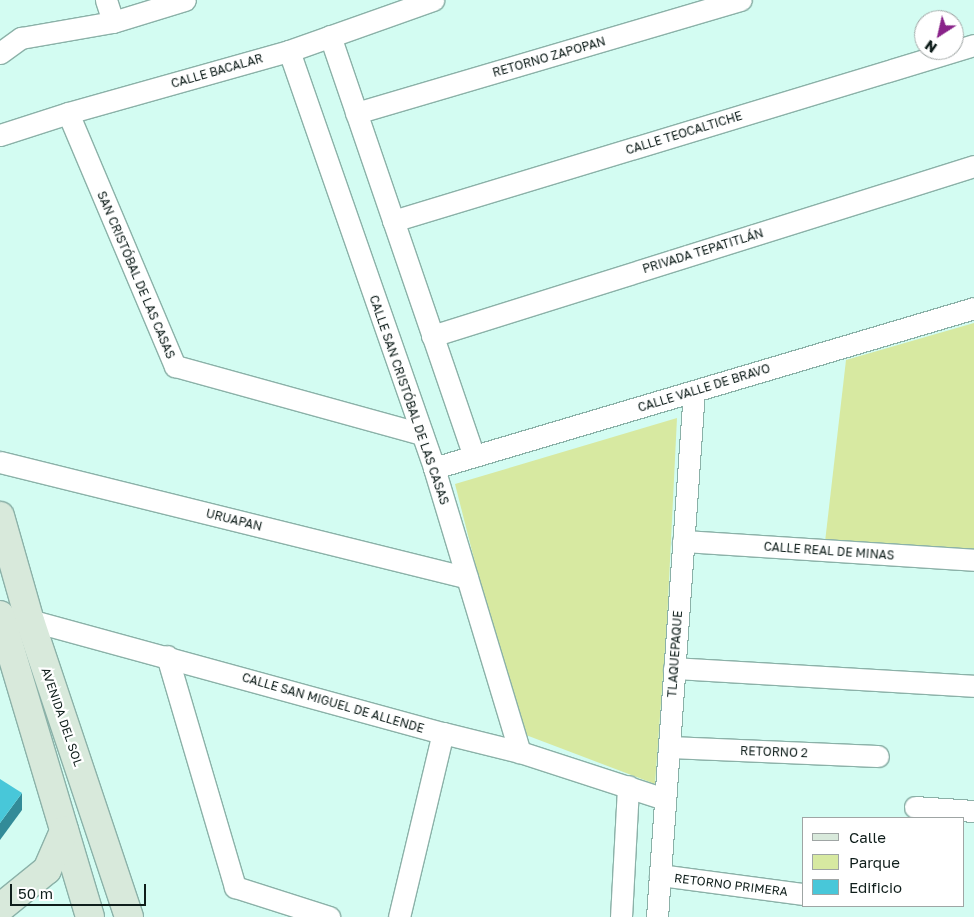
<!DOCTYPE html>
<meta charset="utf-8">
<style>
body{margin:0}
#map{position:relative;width:974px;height:917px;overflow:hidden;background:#d3fcf2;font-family:"Golos Text",sans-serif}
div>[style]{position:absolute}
.green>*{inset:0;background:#d7e9a1}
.roads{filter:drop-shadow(1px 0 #8bb1a8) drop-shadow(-1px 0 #8bb1a8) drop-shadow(0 1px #8bb1a8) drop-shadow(0 -1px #8bb1a8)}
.street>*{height:21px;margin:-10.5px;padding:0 10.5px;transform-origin:10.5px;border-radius:10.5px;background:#fff}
.secondary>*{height:28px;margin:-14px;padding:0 14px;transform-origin:14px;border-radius:14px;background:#d8e9db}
.shaded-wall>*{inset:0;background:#328b98}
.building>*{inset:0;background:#48c7d9}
span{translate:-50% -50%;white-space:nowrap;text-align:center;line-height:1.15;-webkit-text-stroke:4.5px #fff;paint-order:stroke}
.street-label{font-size:12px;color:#0f1e1b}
.legend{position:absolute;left:802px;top:817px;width:162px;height:90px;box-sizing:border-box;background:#fff;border:1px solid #9fa5a4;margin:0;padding:6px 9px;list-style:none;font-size:15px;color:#0f1e1b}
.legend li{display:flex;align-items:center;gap:10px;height:25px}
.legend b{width:25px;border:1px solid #9fa5a4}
.north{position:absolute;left:914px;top:10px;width:50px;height:50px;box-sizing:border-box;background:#fff;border:1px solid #9fa5a4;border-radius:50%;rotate:215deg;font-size:14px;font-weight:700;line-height:20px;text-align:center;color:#0f1e1b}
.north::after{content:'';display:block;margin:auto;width:18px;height:22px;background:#892289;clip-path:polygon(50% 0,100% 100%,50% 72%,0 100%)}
.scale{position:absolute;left:10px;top:884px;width:136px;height:22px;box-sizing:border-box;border:2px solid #0f1e1b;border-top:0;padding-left:6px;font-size:15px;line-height:18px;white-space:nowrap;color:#0f1e1b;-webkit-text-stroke:4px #fff;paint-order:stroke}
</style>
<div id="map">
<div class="green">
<div style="clip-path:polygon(974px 323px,974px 552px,825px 542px,846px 360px)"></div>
<div style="clip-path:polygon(677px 418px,667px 622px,655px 784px,518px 732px,455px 484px)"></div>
</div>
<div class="roads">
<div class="street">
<div style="left:106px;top:0;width:23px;rotate:72deg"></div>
<div style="left:330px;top:36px;width:444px;rotate:71.1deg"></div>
<div style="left:289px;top:51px;width:441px;rotate:70.8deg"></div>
<div style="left:434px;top:468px;width:297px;rotate:73.2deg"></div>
<div style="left:0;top:53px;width:26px;rotate:-36deg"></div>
<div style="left:21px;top:38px;width:93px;rotate:-9.9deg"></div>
<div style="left:113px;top:22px;width:75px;rotate:-17deg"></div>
<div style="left:68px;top:113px;width:275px;rotate:67.1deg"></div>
<div style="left:175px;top:366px;width:256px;rotate:15.4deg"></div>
<div style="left:356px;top:113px;width:401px;rotate:-16.4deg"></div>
<div style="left:0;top:135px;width:71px;rotate:-17.9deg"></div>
<div style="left:68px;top:113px;width:230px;rotate:-15.7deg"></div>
<div style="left:289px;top:51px;width:153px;rotate:-19.5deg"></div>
<div style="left:393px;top:221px;width:607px;rotate:-16.85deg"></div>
<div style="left:432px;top:336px;width:568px;rotate:-17.41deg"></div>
<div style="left:0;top:462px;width:481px;rotate:13.9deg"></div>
<div style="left:434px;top:468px;width:563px;rotate:-16.5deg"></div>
<div style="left:683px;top:541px;width:292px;rotate:3.7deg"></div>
<div style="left:18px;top:617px;width:441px;rotate:15.3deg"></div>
<div style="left:443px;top:733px;width:79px;rotate:13.9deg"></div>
<div style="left:520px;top:752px;width:152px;rotate:18deg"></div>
<div style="left:167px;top:656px;width:241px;rotate:73.6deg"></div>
<div style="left:235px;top:887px;width:99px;rotate:17.7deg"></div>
<div style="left:674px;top:668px;width:301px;rotate:3.4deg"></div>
<div style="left:669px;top:747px;width:209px;rotate:2.5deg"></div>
<div style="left:915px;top:807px;width:59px;rotate:3.9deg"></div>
<div style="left:660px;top:875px;width:144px;rotate:7.6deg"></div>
<div style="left:399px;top:917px;width:189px;rotate:-76.6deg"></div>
<div style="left:621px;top:917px;width:131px;rotate:-86.9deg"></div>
<div style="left:657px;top:917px;width:527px;rotate:-85.98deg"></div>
</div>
<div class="secondary">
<div style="left:0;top:516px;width:109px;rotate:74.1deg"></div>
<div style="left:30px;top:621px;width:312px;rotate:71.5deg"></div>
<div style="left:0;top:615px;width:315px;rotate:73.4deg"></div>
<div style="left:0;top:908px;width:60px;rotate:-39deg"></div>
<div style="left:47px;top:870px;width:43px;rotate:-66.4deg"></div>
</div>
</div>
<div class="shaded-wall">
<div style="clip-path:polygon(22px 793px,22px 810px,0 840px,0 823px)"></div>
</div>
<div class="building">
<div style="clip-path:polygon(0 779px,22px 793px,0 823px)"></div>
</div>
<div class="street-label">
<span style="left:549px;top:57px;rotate:-16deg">RETORNO ZAPOPAN</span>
<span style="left:217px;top:71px;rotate:-16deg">CALLE BACALAR</span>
<span style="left:684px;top:133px;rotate:-17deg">CALLE TEOCALTICHE</span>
<span style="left:703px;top:251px;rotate:-17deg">PRIVADA TEPATITLÁN</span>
<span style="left:136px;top:275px;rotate:67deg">SAN CRISTÓBAL DE LAS CASAS</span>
<span style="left:704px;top:388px;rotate:-17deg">CALLE VALLE DE BRAVO</span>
<span style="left:409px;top:400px;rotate:71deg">CALLE SAN CRISTÓBAL DE LAS CASAS</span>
<span style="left:234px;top:520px;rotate:14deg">URUAPAN</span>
<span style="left:829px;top:551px;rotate:4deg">CALLE REAL DE MINAS</span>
<span style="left:675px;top:654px;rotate:-86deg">TLAQUEPAQUE</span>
<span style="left:333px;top:703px;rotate:16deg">CALLE SAN MIGUEL DE ALLENDE</span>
<span style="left:62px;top:717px;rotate:71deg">AVENIDA DEL SOL</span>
<span style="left:774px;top:752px;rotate:2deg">RETORNO 2</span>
<span style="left:731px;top:885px;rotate:7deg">RETORNO PRIMERA</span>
</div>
<ul class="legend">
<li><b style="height:6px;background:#d8e9db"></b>Calle</li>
<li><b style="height:14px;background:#d7e9a1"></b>Parque</li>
<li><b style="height:14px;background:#48c7d9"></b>Edificio</li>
</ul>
<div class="north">N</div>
<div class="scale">50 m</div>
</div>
